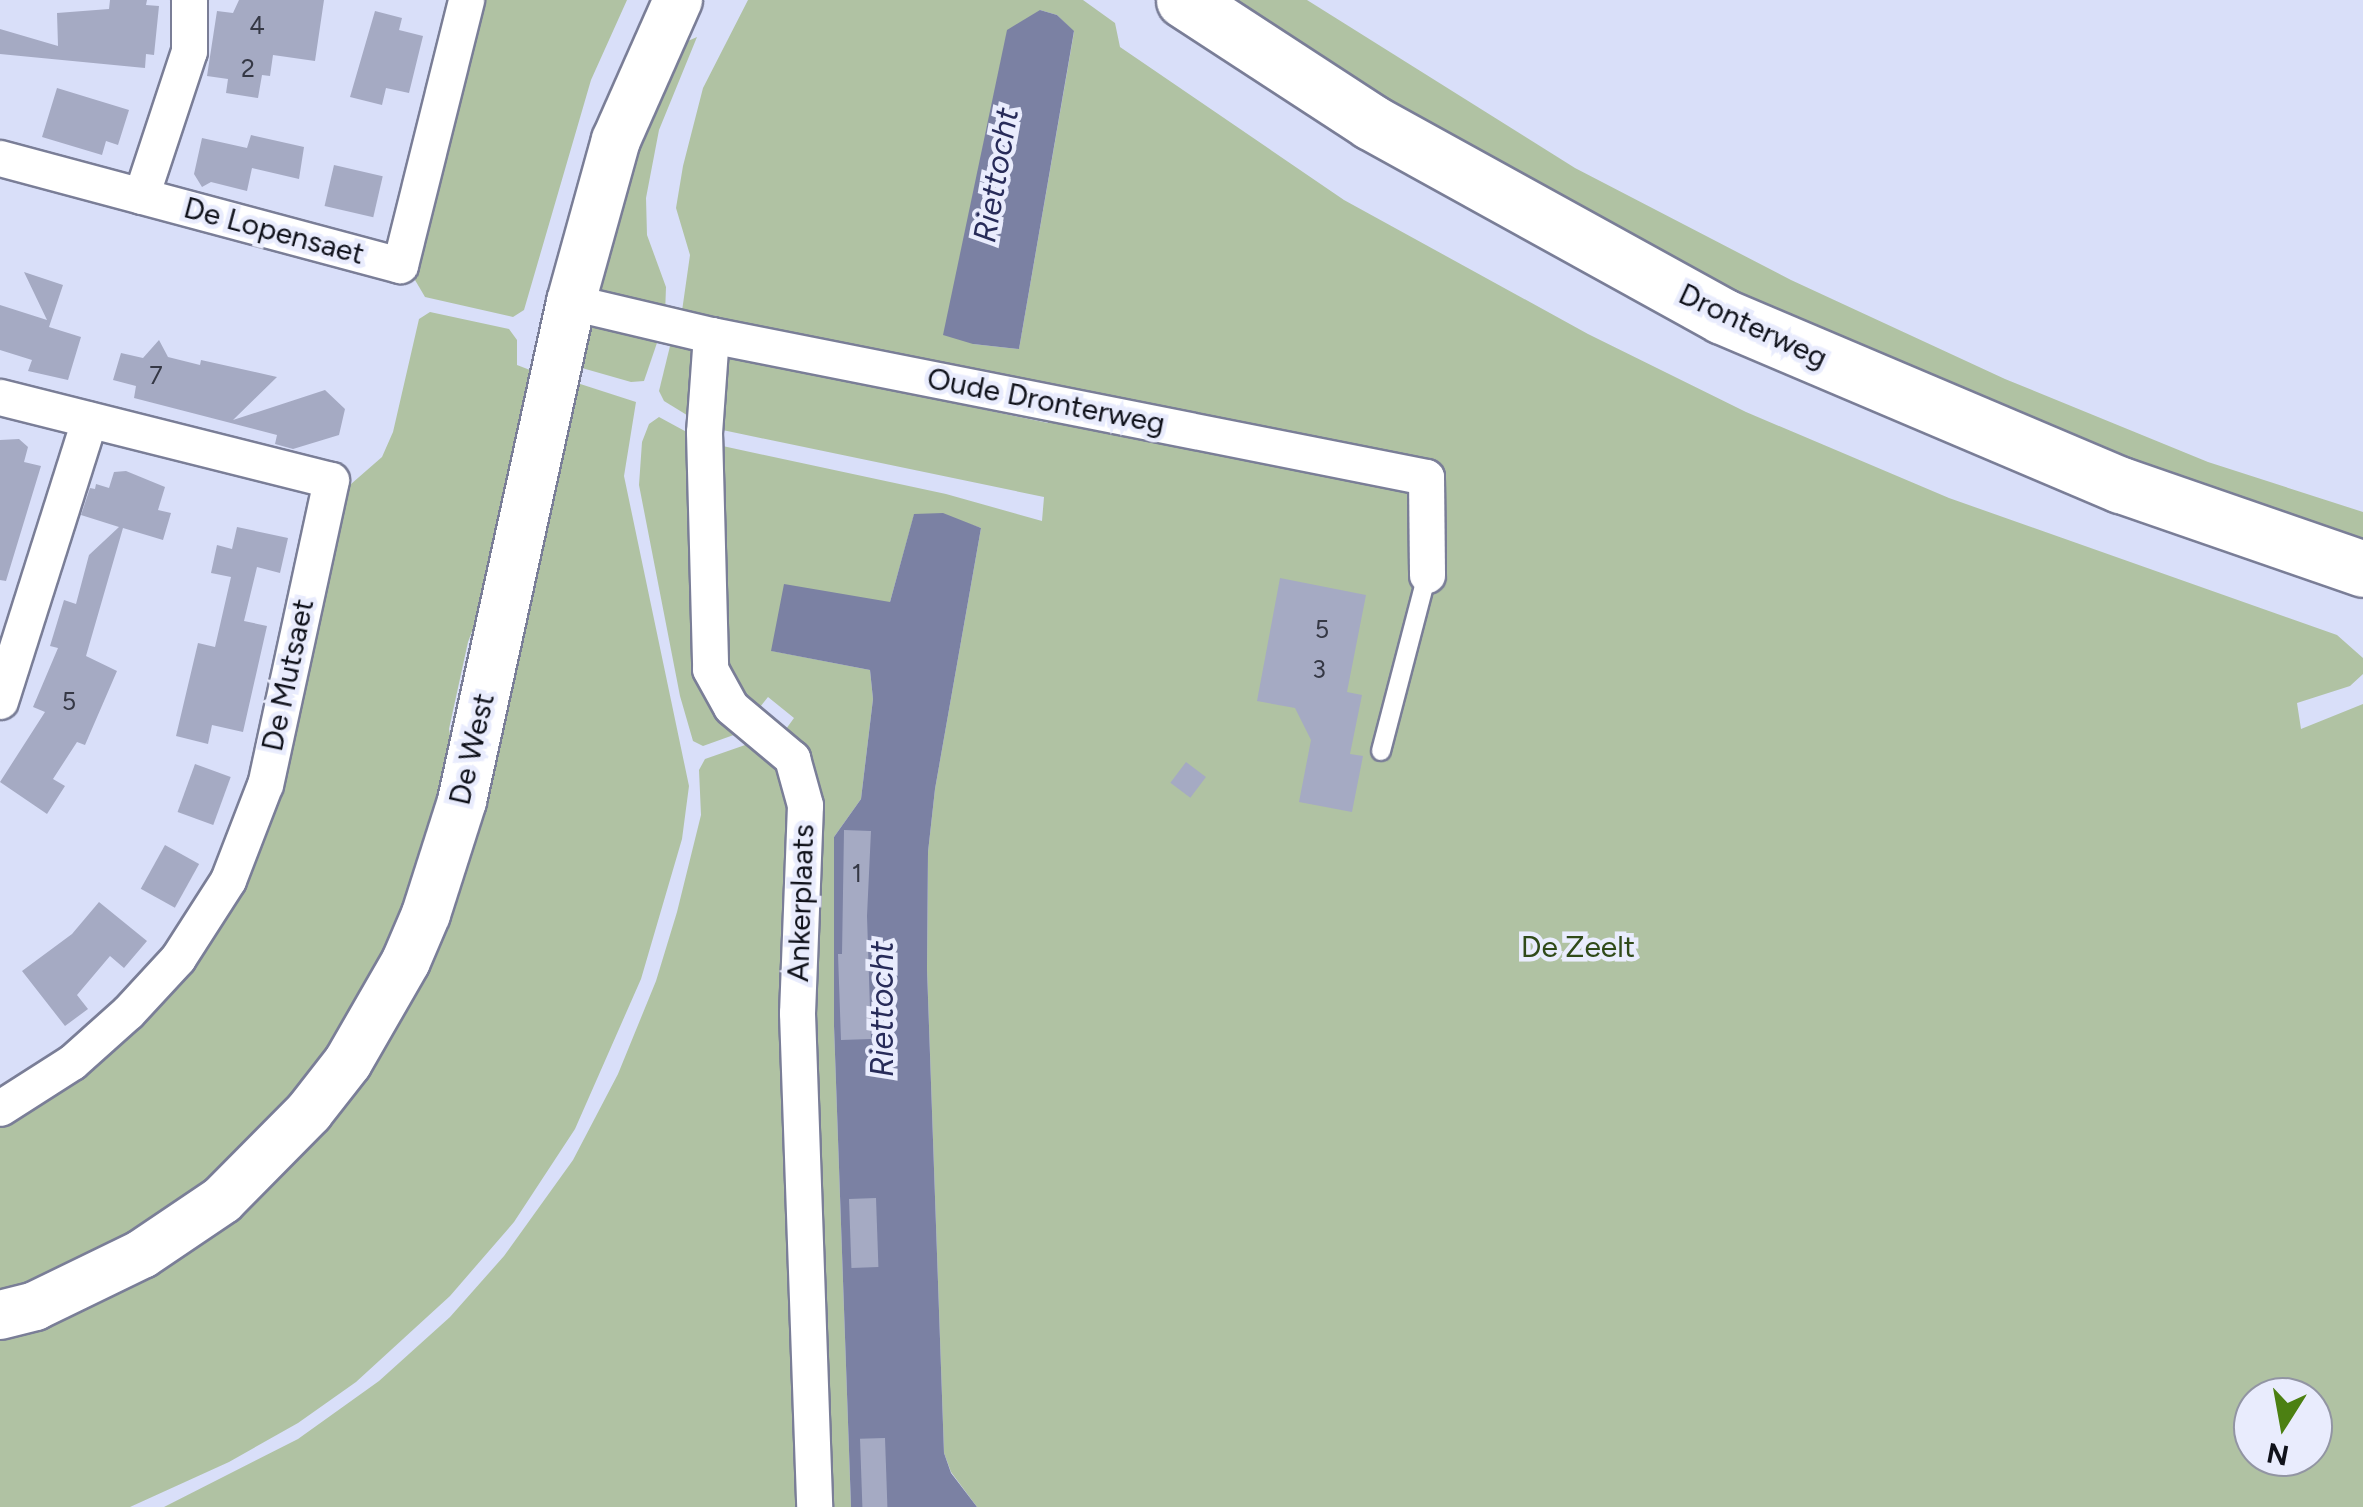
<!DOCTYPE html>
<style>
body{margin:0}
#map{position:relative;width:2363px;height:1507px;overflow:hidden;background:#d9dff9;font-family:Figtree,sans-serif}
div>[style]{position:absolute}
.green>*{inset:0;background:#b0c2a3}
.water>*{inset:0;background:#7b81a3}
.building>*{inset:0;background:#a5aac3;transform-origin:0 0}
.roads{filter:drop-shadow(2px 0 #7a7e97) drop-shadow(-2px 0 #7a7e97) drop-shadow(0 2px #7a7e97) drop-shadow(0 -2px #7a7e97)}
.service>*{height:18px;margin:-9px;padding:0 9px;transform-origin:9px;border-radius:9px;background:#fff}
.minor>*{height:35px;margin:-17.5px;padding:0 17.5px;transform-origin:17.5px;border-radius:17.5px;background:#fff}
.secondary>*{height:48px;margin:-24px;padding:0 24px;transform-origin:24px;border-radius:24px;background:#fff}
.primary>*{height:55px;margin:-27.5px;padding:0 27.5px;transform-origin:27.5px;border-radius:27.5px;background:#fff}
span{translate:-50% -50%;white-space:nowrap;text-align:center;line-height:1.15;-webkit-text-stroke:9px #e9ecfd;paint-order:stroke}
.number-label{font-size:25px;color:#353845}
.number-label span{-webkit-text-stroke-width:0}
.street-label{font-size:30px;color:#10121b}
.park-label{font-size:30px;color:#304a19}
.water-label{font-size:32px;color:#272b59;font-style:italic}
.north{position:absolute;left:2233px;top:1377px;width:100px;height:100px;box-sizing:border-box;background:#e9ecfd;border:2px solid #9295a3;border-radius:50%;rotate:191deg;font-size:28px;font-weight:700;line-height:40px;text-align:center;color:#10121b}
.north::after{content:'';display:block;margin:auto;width:35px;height:45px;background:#4c8012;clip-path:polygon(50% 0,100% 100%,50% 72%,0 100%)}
</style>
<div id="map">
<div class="green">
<div style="clip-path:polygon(481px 0,627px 0,591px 80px,524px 310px,513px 317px,425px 297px,415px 280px)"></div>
<div style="clip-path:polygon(evenodd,748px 0,1083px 0,1115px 23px,1120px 47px,1344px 200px,1588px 334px,1746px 412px,1949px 498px,2337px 635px,2363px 658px,2363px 674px,2350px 686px,2297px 703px,2301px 729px,2363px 704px,2363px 1507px,977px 1507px,951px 1472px,944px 1453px,927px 969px,928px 852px,935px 789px,981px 528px,942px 515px,914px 515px,890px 602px,772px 651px,870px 670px,873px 699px,861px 799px,834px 837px,834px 1026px,851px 1507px,825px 1507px,808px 1013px,781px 736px,794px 718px,768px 697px,753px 716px,725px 678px,718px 445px,946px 494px,1042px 521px,1044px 497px,713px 428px,721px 350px,791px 369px,1048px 423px,1051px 388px,682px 311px,690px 255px,676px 208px,683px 166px,703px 88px,748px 0,1040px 10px,1057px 15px,1074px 32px,1019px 349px,973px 344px,1040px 10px,748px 0,2253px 1397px,2313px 1397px,2313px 1457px,2253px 1457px,2253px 1397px)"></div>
<div style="clip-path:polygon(1217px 0,1307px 0,1575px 168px,1791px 280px,2005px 379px,2208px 462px,2363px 512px,2363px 550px,2113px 467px,1714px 293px)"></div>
<div style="clip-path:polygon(697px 37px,659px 130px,646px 198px,647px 235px,666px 287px,665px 315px,604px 301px,592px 285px,619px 191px,681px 44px)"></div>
<div style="clip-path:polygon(430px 312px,509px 329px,517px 340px,517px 365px,543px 375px,504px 547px,468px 642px,449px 729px,456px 766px,438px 838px,341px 1049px,183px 1211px,0 1300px,0 1120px,194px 956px,343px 491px,382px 457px,393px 432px,419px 319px)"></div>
<div style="clip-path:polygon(598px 324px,659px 337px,644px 381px,631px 382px,575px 366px,582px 334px)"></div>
<div style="clip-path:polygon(671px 342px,691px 348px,695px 355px,695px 420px,664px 401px,659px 391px)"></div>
<div style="clip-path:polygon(571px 381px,636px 402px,624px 476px,689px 786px,682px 839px,641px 979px,575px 1129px,514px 1222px,450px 1296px,356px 1382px,298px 1423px,229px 1462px,130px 1507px,0 1507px,0 1331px,46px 1315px,376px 1051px)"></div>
<div style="clip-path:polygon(659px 417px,694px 436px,698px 598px,742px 732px,703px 746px,693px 741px,680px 696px,639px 485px,642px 442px,649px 424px)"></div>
<div style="clip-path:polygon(748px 744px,756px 745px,788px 773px,806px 1507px,164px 1507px,298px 1439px,379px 1381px,450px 1317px,504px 1256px,573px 1160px,618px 1074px,656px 981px,677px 912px,701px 815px,699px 770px,705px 759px)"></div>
</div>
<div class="water">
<div style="clip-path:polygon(1040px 10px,1057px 15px,1074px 31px,1019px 349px,973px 344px,943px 335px,1007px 30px)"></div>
<div style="clip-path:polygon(943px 513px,981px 528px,935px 789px,928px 852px,927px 969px,944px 1453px,951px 1473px,977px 1507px,851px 1507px,834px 1026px,834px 837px,861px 799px,873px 699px,870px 670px,771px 651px,784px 584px,890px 602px,914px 514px)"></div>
</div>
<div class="building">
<div style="clip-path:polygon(110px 0,147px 0,146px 5px,159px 6px,154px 55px,146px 54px,145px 68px,0 54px,0 29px,58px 46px,57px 13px,109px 9px)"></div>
<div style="clip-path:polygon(239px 0,324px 0,315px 61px,273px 55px,270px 76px,262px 75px,258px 98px,226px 93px,228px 79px,207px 76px,217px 11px,233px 13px)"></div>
<div style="clip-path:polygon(375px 11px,402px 18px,399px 30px,423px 36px,409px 93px,386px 88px,382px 105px,350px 97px)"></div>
<div style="clip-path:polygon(57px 88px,129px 110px,118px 145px,106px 141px,102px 155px,42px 137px)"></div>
<div style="clip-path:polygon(251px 135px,304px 147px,299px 179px,252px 168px,247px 191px,211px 182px,202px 187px,194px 174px,202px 138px,247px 148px)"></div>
<div style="left:334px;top:165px;width:50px;height:42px;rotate:13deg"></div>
<div style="clip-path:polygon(24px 272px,63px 285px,49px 327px,81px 337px,68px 380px,28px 371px,32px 360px,0 350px,0 305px,47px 320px)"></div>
<div style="clip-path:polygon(159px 340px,168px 357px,200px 365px,201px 360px,277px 377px,233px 420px,325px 390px,345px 409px,339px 435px,293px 449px,275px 444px,277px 435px,134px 398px,136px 386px,113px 380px,121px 353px,143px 358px)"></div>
<div style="clip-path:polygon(19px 439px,28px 447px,24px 462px,41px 466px,6px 581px,0 580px,0 440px)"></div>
<div style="clip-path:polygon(126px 471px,165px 487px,158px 510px,171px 513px,163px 540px,123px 528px,86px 656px,117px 671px,85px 745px,77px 742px,53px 779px,65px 786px,47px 814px,0 782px,45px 712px,33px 707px,58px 648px,50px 646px,64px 600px,76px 604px,89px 555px,119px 527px,81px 515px,90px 488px,95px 489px,96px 484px,109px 488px,114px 472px)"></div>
<div style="clip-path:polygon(237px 527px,288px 538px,280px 573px,257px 567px,244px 621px,267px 626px,243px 732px,212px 725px,208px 744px,176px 736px,198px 643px,215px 647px,231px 577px,211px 573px,217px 545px,232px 549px)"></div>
<div style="clip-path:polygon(1280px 578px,1366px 595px,1347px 692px,1362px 695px,1350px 754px,1363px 756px,1352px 812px,1299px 802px,1311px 740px,1295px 708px,1257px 701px)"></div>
<div style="left:1186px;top:762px;width:25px;height:26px;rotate:37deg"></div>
<div style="left:195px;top:764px;width:38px;height:51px;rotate:20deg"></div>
<div style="clip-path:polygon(844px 830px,871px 831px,867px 916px,871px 1039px,841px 1040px,838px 954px,842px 954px)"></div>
<div style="left:165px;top:845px;width:39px;height:50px;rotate:29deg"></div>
<div style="clip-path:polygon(99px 902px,147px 941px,124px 968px,110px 956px,77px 995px,88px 1009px,65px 1026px,22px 971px,72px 934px)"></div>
<div style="left:876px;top:1198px;width:69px;height:27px;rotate:88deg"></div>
<div style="left:885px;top:1438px;width:69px;height:25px;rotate:88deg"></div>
</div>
<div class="roads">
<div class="service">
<div style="left:1381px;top:751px;width:182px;rotate:-75.4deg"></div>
</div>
<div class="minor">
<div style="left:0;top:158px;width:414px;rotate:15deg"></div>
<div style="left:400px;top:265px;width:273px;rotate:-76deg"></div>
<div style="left:141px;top:196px;width:153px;rotate:-71.7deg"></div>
<div style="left:189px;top:51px;width:51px;rotate:-90deg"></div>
<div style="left:571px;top:302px;width:144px;rotate:13.3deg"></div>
<div style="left:711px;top:335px;width:729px;rotate:11.23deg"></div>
<div style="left:1426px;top:477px;width:98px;rotate:89.4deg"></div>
<div style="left:711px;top:335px;width:97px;rotate:94.1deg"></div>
<div style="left:704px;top:432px;width:237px;rotate:88.5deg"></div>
<div style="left:710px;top:669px;width:43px;rotate:61.1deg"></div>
<div style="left:731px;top:707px;width:80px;rotate:39.9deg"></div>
<div style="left:792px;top:758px;width:49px;rotate:74.5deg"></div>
<div style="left:805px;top:805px;width:208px;rotate:92.2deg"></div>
<div style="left:797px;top:1013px;width:494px;rotate:88deg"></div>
<div style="left:0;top:397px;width:341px;rotate:14.1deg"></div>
<div style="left:331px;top:480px;width:311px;rotate:102.2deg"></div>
<div style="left:265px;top:784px;width:103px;rotate:111.1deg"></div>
<div style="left:228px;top:880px;width:93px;rotate:122.7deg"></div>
<div style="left:178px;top:958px;width:74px;rotate:132.8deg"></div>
<div style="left:128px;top:1012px;width:75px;rotate:138.2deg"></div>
<div style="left:72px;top:1062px;width:85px;rotate:147.4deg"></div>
<div style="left:0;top:701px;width:295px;rotate:-72.4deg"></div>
</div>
<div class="secondary">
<div style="left:0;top:1315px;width:36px;rotate:-14deg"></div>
<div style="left:35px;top:1306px;width:119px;rotate:-25.9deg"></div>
<div style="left:142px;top:1254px;width:97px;rotate:-34deg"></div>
<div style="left:222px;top:1200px;width:124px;rotate:-45.3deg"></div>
<div style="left:309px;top:1112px;width:63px;rotate:-52deg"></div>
<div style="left:348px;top:1062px;width:116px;rotate:-60.1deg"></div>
<div style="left:406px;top:961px;width:51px;rotate:-66.9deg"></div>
<div style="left:426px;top:914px;width:119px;rotate:-72.3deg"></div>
<div style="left:462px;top:801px;width:511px;rotate:-77.68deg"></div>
<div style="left:571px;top:302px;width:168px;rotate:-74.5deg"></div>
<div style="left:616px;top:140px;width:153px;rotate:-66.1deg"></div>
</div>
<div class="primary">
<div style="left:1184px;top:0;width:223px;rotate:33.1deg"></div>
<div style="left:1371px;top:122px;width:401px;rotate:28.9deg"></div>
<div style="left:1722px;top:316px;width:433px;rotate:23deg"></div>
<div style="left:2121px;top:485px;width:256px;rotate:19.1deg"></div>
</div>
</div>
<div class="number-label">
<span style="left:257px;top:25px">4</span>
<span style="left:248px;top:68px">2</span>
<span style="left:156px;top:375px">7</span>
<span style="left:1322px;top:629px">5</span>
<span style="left:1319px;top:669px">3</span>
<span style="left:69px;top:701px">5</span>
<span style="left:857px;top:873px">1</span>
</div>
<div class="street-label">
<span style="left:274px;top:231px;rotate:15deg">De Lopensaet</span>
<span style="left:1753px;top:326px;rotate:25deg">Dronterweg</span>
<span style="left:1046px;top:401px;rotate:11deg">Oude Dronterweg</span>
<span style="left:288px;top:675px;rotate:-78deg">De Mutsaet</span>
<span style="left:472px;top:749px;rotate:-77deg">De West</span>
<span style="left:801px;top:903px;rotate:-88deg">Ankerplaats</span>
</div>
<div class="park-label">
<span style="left:1578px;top:947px">De Zeelt</span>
</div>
<div class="water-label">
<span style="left:996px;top:175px;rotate:-80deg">Riettocht</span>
<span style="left:882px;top:1009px;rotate:-90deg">Riettocht</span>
</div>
<div class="north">N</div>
</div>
